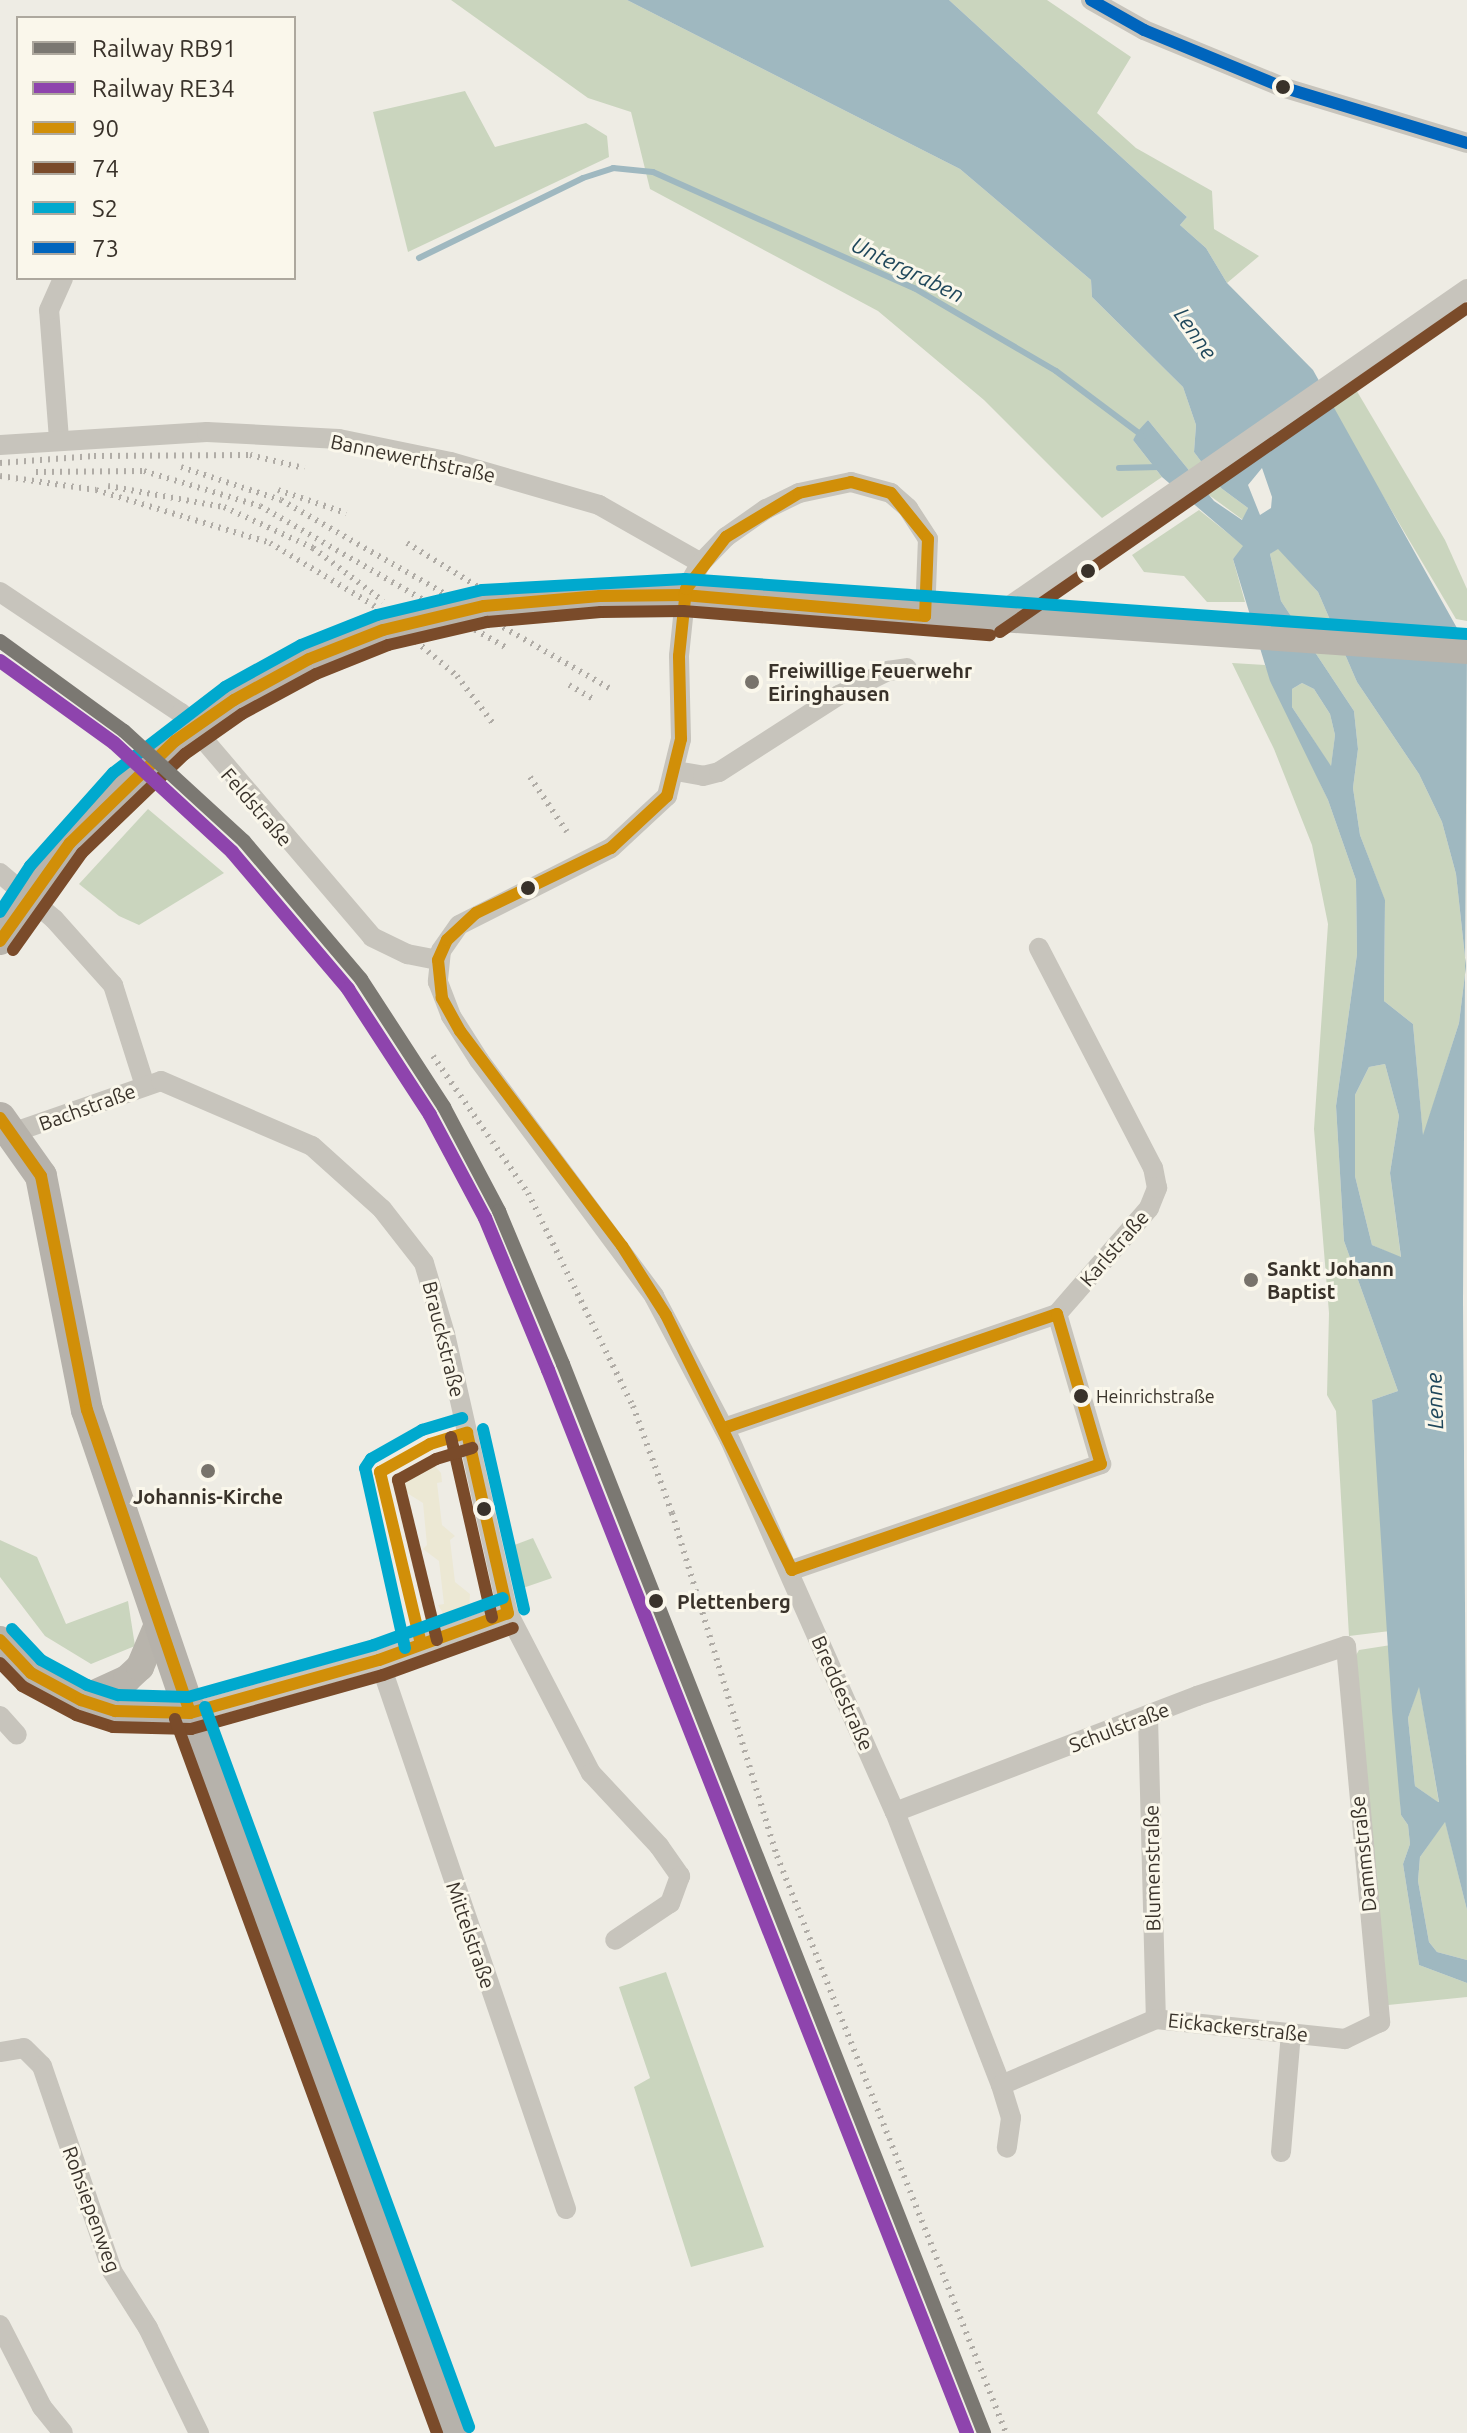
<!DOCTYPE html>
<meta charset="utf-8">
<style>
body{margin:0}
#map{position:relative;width:1467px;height:2433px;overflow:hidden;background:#eeece4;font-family:Ubuntu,sans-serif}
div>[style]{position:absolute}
.green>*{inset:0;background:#cad5be}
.plaza>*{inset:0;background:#ece8d4}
.water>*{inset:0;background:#9fb8c0}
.stream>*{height:6px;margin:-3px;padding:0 3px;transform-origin:3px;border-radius:3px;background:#9fb8c0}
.minor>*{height:20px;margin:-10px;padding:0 10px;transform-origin:10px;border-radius:10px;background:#c7c4bc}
.secondary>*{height:28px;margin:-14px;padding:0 14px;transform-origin:14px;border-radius:14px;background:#b8b4ac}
.primary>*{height:32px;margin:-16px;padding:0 16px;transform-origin:16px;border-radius:16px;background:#b6b2ab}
.rail>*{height:6px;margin-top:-3px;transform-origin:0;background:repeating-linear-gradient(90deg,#b0aca6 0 2px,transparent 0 8px)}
.secondary-bridge>*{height:28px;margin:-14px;padding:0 14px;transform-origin:14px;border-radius:14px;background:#b8b4ac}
.bus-1>*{height:12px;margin:-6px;padding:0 6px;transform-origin:6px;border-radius:6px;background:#d18f08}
.bus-2>*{height:12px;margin:-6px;padding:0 6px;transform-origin:6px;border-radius:6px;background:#7a4b2a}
.bus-3>*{height:12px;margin:-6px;padding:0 6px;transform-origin:6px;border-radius:6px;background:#00a9ce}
.bus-4>*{height:12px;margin:-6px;padding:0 6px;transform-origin:6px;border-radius:6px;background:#0065bd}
.rail-1>*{height:14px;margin:-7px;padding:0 7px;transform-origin:7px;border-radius:7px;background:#7b7872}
.rail-2>*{height:14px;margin:-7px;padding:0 7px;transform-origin:7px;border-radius:7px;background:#8e44ad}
.dots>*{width:22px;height:22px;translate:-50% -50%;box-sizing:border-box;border:4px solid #faf7eb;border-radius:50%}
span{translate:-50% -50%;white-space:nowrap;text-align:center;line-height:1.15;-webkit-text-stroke:6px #faf7eb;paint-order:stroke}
.bus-label{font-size:18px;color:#39322a}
.left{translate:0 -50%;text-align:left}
.street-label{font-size:20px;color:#39322a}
.poi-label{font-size:20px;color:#39322a;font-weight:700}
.stop-label{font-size:20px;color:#39322a;font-weight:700}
.water-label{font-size:22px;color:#1f475b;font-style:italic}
.legend{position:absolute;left:16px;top:16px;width:280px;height:264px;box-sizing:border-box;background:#faf7eb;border:2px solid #ada89e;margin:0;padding:10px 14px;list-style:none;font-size:24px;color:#39322a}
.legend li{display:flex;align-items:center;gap:16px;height:40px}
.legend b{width:40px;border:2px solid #ada89e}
</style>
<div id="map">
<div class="green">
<div style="clip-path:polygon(451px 0,627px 0,960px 169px,1091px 280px,1092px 297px,1183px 387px,1196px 425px,1194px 452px,1221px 488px,1248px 508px,1243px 520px,1209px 495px,1148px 420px,1133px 440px,1162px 477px,1102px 518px,984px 400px,878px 311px,650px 189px,631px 112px,588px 98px)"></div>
<div style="clip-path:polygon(949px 0,1047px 0,1131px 57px,1097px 113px,1136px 148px,1212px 191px,1214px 229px,1259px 256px,1227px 283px,1206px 248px,1180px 225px,1187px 217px)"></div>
<div style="clip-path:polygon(465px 91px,495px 147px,586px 123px,607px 136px,609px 157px,408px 252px,373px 112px)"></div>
<div style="clip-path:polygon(1355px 388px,1445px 540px,1467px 589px,1467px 621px,1456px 619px,1330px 407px)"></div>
<div style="clip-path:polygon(1199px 510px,1244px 546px,1233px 559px,1245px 602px,1207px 602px,1184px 576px,1144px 572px,1132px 555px)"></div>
<div style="clip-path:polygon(1278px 548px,1318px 592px,1357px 682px,1419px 774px,1442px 822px,1456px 874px,1466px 966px,1459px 1023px,1423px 1137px,1413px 1024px,1384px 1001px,1385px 901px,1360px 835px,1353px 788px,1358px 749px,1354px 711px,1281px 601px,1270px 554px)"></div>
<div style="clip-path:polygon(1232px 663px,1265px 665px,1328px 800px,1356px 880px,1357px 954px,1336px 1106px,1344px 1241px,1398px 1391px,1372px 1400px,1390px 1631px,1349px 1636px,1336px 1411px,1327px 1395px,1329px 1313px,1314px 1129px,1328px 924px,1312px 845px,1274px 749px)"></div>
<div style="clip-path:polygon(1302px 683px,1314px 689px,1330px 714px,1335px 735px,1331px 767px,1292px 707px,1292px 689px)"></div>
<div style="clip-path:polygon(148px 809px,224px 873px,139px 925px,119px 916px,79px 884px)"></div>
<div style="clip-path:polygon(1385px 1064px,1399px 1116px,1390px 1173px,1401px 1258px,1372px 1245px,1355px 1176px,1355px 1095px,1369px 1067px)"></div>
<div style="clip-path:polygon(533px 1538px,552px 1578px,520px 1589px,509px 1547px)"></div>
<div style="clip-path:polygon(0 1540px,37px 1557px,66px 1624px,128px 1601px,135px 1646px,91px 1664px,45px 1636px,0 1577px)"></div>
<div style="clip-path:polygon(1391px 1645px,1401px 1815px,1408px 1825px,1410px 1844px,1403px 1864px,1419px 1965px,1467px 1983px,1467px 1997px,1388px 2005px,1347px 1671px,1359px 1650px)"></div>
<div style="clip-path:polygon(1419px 1685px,1439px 1803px,1415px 1786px,1408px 1718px)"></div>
<div style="clip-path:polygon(1445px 1821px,1467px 1910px,1467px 1960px,1437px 1952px,1429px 1942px,1418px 1881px,1420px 1857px)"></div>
<div style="clip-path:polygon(666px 1972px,764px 2247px,691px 2267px,634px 2087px,650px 2078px,619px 1987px)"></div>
</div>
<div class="plaza">
<div style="clip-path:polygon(433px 1464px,441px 1473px,442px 1482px,437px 1483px,442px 1525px,455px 1536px,450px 1540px,455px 1582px,470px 1594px,469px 1609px,446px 1618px,438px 1605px,444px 1604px,439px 1561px,423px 1549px,427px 1545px,423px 1503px,407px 1493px,405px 1485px,407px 1476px)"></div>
</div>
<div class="water">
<div style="clip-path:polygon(evenodd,627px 0,949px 0,1187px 217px,1180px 225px,1206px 248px,1227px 283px,1313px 370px,1467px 646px,1463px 1301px,1467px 1910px,1445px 1822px,1420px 1857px,1418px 1881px,1429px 1942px,1437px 1952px,1467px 1960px,1467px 1983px,1419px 1965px,1403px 1864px,1410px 1844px,1408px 1825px,1401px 1815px,1392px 1711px,1372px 1400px,1398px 1391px,1344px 1241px,1336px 1106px,1357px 954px,1356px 880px,1328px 800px,1270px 681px,1233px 559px,1243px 546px,1162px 477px,1133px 440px,1138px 431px,1148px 420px,1214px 501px,1242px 520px,1248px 508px,1221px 488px,1194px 452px,1196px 425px,1183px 387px,1092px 297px,1091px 280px,960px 169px,627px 0,1262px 468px,1272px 497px,1271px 508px,1260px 515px,1248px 485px,1262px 468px,627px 0,1278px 549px,1318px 592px,1357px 682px,1419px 774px,1442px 822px,1456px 874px,1466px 966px,1459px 1023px,1423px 1135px,1413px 1024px,1384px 1001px,1385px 900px,1360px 835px,1353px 788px,1358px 749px,1354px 711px,1281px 601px,1270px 554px,1278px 549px,627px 0,1302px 683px,1314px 689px,1330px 714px,1335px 735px,1331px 766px,1292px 707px,1292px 689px,1302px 683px,627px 0,1385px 1064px,1399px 1116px,1390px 1173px,1401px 1257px,1372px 1245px,1355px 1176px,1355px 1095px,1369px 1067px,1385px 1064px,627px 0,1419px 1687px,1439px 1802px,1438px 1802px,1415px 1786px,1408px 1718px,1419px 1687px)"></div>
</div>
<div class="stream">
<div style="left:419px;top:258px;width:182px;rotate:-26deg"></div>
<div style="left:583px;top:178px;width:32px;rotate:-18deg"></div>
<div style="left:613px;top:168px;width:40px;rotate:5.7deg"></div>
<div style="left:653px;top:172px;width:286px;rotate:24deg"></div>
<div style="left:914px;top:288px;width:164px;rotate:30.3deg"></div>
<div style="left:1056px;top:371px;width:109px;rotate:36.8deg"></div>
<div style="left:1119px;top:468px;width:40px;rotate:-1.4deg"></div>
</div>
<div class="minor">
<div style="left:1091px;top:0;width:61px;rotate:29.5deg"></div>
<div style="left:1144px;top:30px;width:152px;rotate:22.4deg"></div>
<div style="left:1285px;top:88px;width:190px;rotate:16.8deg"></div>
<div style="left:59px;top:439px;width:129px;rotate:-94.4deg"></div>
<div style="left:49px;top:310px;width:35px;rotate:-66deg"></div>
<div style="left:0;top:445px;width:207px;rotate:-3.6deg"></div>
<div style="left:207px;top:432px;width:132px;rotate:3deg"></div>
<div style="left:339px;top:439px;width:114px;rotate:11.6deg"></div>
<div style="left:451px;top:462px;width:154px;rotate:16.2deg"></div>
<div style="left:599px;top:505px;width:117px;rotate:29.6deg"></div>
<div style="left:0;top:592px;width:218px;rotate:33.8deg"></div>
<div style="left:181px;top:713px;width:294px;rotate:49.5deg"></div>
<div style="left:372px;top:937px;width:39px;rotate:26deg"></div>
<div style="left:407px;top:954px;width:32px;rotate:11deg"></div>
<div style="left:925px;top:616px;width:77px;rotate:-87.8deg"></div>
<div style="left:928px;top:539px;width:37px;rotate:-123deg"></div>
<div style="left:908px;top:508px;width:23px;rotate:-139deg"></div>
<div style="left:891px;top:493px;width:41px;rotate:-164.6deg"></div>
<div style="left:851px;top:482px;width:53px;rotate:168.1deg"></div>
<div style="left:799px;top:493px;width:37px;rotate:154deg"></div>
<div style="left:766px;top:509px;width:49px;rotate:145deg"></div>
<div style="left:726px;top:537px;width:36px;rotate:134deg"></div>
<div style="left:701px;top:563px;width:30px;rotate:120deg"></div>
<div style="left:686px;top:589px;width:67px;rotate:96deg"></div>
<div style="left:679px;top:656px;width:83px;rotate:88.6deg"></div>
<div style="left:681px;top:739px;width:59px;rotate:103.8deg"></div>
<div style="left:667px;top:796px;width:76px;rotate:137.1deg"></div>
<div style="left:611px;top:848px;width:170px;rotate:153.1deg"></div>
<div style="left:459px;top:925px;width:32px;rotate:125deg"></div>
<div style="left:441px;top:951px;width:31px;rotate:96deg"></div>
<div style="left:438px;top:982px;width:36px;rotate:69deg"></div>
<div style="left:451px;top:1016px;width:52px;rotate:57.5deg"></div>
<div style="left:479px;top:1060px;width:294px;rotate:53.4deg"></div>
<div style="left:654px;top:1296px;width:163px;rotate:62.2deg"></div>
<div style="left:730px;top:1440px;width:407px;rotate:66.1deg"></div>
<div style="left:895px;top:1812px;width:293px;rotate:68.8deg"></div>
<div style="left:1001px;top:2085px;width:34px;rotate:73deg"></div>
<div style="left:1011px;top:2118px;width:30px;rotate:98deg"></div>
<div style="left:991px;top:619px;width:579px;rotate:-34.73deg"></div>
<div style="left:676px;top:771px;width:27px;rotate:10deg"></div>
<div style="left:703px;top:776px;width:16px;rotate:-14deg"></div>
<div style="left:719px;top:772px;width:143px;rotate:-32.7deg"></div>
<div style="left:839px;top:695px;width:55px;rotate:-26.1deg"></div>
<div style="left:888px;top:671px;width:19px;rotate:-9deg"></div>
<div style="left:0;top:873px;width:71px;rotate:40.4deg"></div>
<div style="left:54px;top:919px;width:89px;rotate:48.2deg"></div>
<div style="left:113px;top:985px;width:106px;rotate:72.4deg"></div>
<div style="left:3px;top:1136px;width:167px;rotate:-19.2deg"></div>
<div style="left:161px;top:1081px;width:164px;rotate:23.3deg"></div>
<div style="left:312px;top:1146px;width:94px;rotate:42deg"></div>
<div style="left:382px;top:1209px;width:68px;rotate:52.1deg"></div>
<div style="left:424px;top:1263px;width:74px;rotate:73.5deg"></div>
<div style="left:445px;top:1334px;width:286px;rotate:77.3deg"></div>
<div style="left:508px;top:1613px;width:180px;rotate:62.6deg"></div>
<div style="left:591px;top:1773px;width:100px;rotate:47deg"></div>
<div style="left:659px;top:1846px;width:37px;rotate:55deg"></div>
<div style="left:680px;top:1876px;width:29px;rotate:110deg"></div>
<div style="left:670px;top:1903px;width:66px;rotate:146.1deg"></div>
<div style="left:724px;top:1428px;width:352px;rotate:-18.9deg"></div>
<div style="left:1057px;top:1314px;width:140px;rotate:-49deg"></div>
<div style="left:1149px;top:1208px;width:22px;rotate:-68deg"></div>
<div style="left:1157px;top:1188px;width:20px;rotate:-101deg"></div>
<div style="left:1153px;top:1168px;width:248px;rotate:-117.4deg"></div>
<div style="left:792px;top:1570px;width:327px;rotate:-18.9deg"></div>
<div style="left:1101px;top:1464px;width:156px;rotate:-106.3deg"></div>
<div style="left:379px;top:1660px;width:580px;rotate:71.19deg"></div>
<div style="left:190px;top:1713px;width:196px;rotate:-15.7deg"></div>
<div style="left:379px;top:1660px;width:137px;rotate:-20deg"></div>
<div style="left:0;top:1716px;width:25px;rotate:48deg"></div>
<div style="left:1148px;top:1717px;width:302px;rotate:88.5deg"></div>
<div style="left:895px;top:1812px;width:324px;rotate:-21deg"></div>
<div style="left:1197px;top:1696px;width:157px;rotate:-18.6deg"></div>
<div style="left:1346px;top:1646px;width:378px;rotate:84.8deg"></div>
<div style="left:1380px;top:2022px;width:39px;rotate:154deg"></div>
<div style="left:1345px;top:2039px;width:190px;rotate:-174deg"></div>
<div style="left:1156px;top:2019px;width:168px;rotate:156.9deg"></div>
<div style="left:0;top:2052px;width:24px;rotate:-9deg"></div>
<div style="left:24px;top:2048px;width:25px;rotate:45deg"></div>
<div style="left:42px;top:2066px;width:217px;rotate:71.1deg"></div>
<div style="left:112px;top:2271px;width:67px;rotate:57.7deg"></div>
<div style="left:148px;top:2328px;width:117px;rotate:64.1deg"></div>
<div style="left:1281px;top:2152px;width:120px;rotate:-85.2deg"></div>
<div style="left:0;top:2325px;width:92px;rotate:62.9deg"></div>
<div style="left:42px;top:2407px;width:33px;rotate:51deg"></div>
</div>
<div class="secondary">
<div style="left:754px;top:601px;width:715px;rotate:3.93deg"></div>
<div style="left:0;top:1640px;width:45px;rotate:46.8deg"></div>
<div style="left:31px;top:1673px;width:57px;rotate:28.4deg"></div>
<div style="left:81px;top:1700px;width:36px;rotate:18deg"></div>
<div style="left:115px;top:1711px;width:75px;rotate:1.5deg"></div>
<div style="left:81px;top:1700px;width:51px;rotate:-24.5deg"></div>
<div style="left:127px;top:1679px;width:18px;rotate:-43deg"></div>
<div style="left:140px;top:1667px;width:49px;rotate:-67.1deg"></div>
</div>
<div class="primary">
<div style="left:0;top:1118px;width:71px;rotate:54.7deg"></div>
<div style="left:41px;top:1176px;width:238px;rotate:78.9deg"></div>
<div style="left:87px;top:1410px;width:320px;rotate:71.2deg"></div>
<div style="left:190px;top:1713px;width:767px;rotate:69.86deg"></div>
</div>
<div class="rail">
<div style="left:0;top:463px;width:94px;rotate:-4.3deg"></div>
<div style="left:94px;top:456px;width:156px;rotate:-0.4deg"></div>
<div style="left:250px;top:455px;width:56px;rotate:13.5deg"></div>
<div style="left:181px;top:467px;width:105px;rotate:18.3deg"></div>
<div style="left:281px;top:500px;width:378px;rotate:29.8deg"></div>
<div style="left:36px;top:472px;width:108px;rotate:-0.5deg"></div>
<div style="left:144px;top:471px;width:121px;rotate:16.8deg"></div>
<div style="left:260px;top:506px;width:283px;rotate:29.9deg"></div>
<div style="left:0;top:476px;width:97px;rotate:8.3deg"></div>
<div style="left:96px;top:490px;width:182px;rotate:16.9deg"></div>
<div style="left:270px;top:543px;width:120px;rotate:31deg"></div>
<div style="left:373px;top:605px;width:110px;rotate:40.2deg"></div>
<div style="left:457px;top:676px;width:63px;rotate:52.8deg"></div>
<div style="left:108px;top:486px;width:118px;rotate:10.3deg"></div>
<div style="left:224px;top:507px;width:98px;rotate:24.7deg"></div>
<div style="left:313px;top:548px;width:88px;rotate:37.1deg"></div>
<div style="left:278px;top:490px;width:72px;rotate:18.7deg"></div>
<div style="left:407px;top:543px;width:129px;rotate:31.7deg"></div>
<div style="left:569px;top:685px;width:30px;rotate:30deg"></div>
<div style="left:530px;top:777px;width:66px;rotate:56.1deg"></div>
<div style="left:433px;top:1056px;width:167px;rotate:55.3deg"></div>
<div style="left:528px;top:1193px;width:237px;rotate:63.8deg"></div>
<div style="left:633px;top:1406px;width:114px;rotate:70deg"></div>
<div style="left:672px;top:1513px;width:359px;rotate:73deg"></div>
<div style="left:777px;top:1856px;width:621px;rotate:68.35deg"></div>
</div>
<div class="secondary-bridge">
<div style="left:0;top:941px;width:77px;rotate:-56.7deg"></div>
<div style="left:42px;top:877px;width:123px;rotate:-48.3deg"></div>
<div style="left:124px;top:785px;width:139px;rotate:-37.7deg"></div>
<div style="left:234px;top:700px;width:85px;rotate:-28.7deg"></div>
<div style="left:309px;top:659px;width:79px;rotate:-21.4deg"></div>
<div style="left:383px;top:630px;width:104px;rotate:-13.4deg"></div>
<div style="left:484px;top:606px;width:116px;rotate:-4.9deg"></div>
<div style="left:600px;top:596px;width:154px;rotate:1.9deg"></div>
</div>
<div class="bus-1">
<div style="left:0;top:941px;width:120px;rotate:-54.5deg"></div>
<div style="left:70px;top:843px;width:146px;rotate:-44.2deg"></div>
<div style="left:175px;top:741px;width:72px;rotate:-34.8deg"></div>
<div style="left:234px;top:700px;width:85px;rotate:-28.7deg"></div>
<div style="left:309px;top:659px;width:79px;rotate:-21.4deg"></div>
<div style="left:383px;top:630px;width:104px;rotate:-13.4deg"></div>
<div style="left:484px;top:606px;width:116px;rotate:-4.9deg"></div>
<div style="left:600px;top:596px;width:84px;rotate:-0.7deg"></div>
<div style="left:684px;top:595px;width:242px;rotate:5deg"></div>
<div style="left:0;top:1118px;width:71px;rotate:54.7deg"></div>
<div style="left:41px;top:1176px;width:238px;rotate:78.9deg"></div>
<div style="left:87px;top:1410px;width:320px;rotate:71.2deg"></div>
<div style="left:724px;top:1428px;width:352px;rotate:-18.9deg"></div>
<div style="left:1057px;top:1314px;width:156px;rotate:73.7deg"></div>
<div style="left:1101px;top:1464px;width:327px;rotate:161.1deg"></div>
<div style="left:792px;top:1570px;width:284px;rotate:-116.3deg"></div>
<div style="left:666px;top:1315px;width:82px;rotate:-122.5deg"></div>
<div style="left:622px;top:1246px;width:269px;rotate:-127deg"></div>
<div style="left:460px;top:1031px;width:38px;rotate:-119deg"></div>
<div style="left:442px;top:998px;width:38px;rotate:-96deg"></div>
<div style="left:438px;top:960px;width:22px;rotate:-66deg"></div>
<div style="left:447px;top:940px;width:40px;rotate:-43deg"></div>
<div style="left:476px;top:913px;width:150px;rotate:-25.7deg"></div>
<div style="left:611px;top:848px;width:76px;rotate:-42.9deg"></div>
<div style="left:667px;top:796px;width:59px;rotate:-76.2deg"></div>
<div style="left:681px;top:739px;width:83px;rotate:-91.4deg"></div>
<div style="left:679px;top:656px;width:67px;rotate:-84deg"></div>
<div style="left:686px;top:589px;width:66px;rotate:-52.4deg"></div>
<div style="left:726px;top:537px;width:85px;rotate:-31.1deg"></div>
<div style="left:799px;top:493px;width:53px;rotate:-11.9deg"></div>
<div style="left:851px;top:482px;width:41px;rotate:15.4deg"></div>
<div style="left:891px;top:493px;width:59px;rotate:51.2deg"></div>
<div style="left:928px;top:539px;width:77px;rotate:92.2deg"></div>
<div style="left:467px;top:1433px;width:185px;rotate:77.2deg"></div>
<div style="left:0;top:1640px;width:45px;rotate:46.8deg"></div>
<div style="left:31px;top:1673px;width:57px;rotate:28.4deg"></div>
<div style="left:81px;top:1700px;width:36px;rotate:18deg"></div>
<div style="left:115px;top:1711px;width:75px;rotate:1.5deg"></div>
<div style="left:190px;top:1713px;width:196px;rotate:-15.7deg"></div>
<div style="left:379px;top:1660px;width:137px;rotate:-20deg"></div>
<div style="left:421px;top:1644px;width:177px;rotate:-103.4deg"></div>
<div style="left:380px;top:1472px;width:57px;rotate:-29.2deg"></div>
<div style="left:430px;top:1444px;width:39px;rotate:-17deg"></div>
</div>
<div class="bus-2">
<div style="left:1000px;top:632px;width:568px;rotate:-34.75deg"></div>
<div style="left:13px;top:950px;width:119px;rotate:-54.6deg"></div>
<div style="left:82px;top:853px;width:143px;rotate:-43.9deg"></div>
<div style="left:185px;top:754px;width:70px;rotate:-35.1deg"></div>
<div style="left:242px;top:714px;width:84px;rotate:-28.4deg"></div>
<div style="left:316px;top:674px;width:78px;rotate:-21.9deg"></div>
<div style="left:388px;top:645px;width:102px;rotate:-13.1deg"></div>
<div style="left:487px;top:622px;width:114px;rotate:-5deg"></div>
<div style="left:601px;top:612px;width:82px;rotate:-0.7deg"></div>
<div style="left:683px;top:611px;width:308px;rotate:4.5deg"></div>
<div style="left:451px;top:1437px;width:185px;rotate:77.2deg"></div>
<div style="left:437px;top:1640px;width:165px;rotate:-103.7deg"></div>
<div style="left:398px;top:1480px;width:43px;rotate:-28.9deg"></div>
<div style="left:436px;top:1459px;width:38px;rotate:-17deg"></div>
<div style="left:0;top:1663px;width:32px;rotate:46deg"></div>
<div style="left:22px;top:1686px;width:61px;rotate:28.2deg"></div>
<div style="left:76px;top:1715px;width:39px;rotate:18deg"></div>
<div style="left:113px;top:1727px;width:78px;rotate:1.5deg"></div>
<div style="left:191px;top:1729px;width:199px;rotate:-15.7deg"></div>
<div style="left:383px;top:1675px;width:138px;rotate:-19.9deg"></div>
<div style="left:175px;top:1719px;width:761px;rotate:69.85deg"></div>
</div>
<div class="bus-3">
<div style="left:0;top:912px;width:55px;rotate:-56.9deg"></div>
<div style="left:30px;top:866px;width:125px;rotate:-48.3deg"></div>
<div style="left:113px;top:773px;width:141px;rotate:-37.5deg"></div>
<div style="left:225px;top:687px;width:87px;rotate:-28.9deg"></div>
<div style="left:301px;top:645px;width:82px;rotate:-21.5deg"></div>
<div style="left:377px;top:615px;width:108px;rotate:-13.4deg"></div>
<div style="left:482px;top:590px;width:203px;rotate:-3.1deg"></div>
<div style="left:685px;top:579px;width:784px;rotate:4.02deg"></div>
<div style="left:483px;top:1429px;width:185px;rotate:77.2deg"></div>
<div style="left:12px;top:1629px;width:42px;rotate:46.9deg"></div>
<div style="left:41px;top:1660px;width:52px;rotate:28.5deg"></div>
<div style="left:87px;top:1685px;width:33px;rotate:18deg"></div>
<div style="left:118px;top:1695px;width:70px;rotate:1.6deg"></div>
<div style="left:188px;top:1697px;width:193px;rotate:-15.6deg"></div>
<div style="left:374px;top:1645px;width:137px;rotate:-20deg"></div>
<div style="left:405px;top:1648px;width:184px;rotate:-102.5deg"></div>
<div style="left:365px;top:1468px;width:11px;rotate:-56deg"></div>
<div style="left:371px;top:1459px;width:59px;rotate:-29.6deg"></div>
<div style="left:422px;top:1430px;width:42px;rotate:-16.7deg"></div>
<div style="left:205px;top:1707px;width:767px;rotate:69.86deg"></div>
</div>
<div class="bus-4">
<div style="left:1091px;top:0;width:61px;rotate:29.5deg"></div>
<div style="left:1144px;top:30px;width:152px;rotate:22.4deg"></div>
<div style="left:1285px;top:88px;width:190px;rotate:16.8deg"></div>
</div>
<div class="rail-1">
<div style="left:0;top:641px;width:153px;rotate:36deg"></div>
<div style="left:124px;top:731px;width:163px;rotate:42.5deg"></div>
<div style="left:244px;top:841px;width:181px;rotate:49.7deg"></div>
<div style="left:361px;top:979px;width:153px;rotate:57deg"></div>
<div style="left:444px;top:1107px;width:118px;rotate:62.1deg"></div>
<div style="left:499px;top:1211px;width:166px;rotate:67.3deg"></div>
<div style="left:563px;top:1364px;width:1149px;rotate:68.5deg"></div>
</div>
<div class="rail-2">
<div style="left:0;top:661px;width:140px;rotate:35.7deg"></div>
<div style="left:114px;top:743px;width:161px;rotate:42.7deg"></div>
<div style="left:232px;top:852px;width:180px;rotate:49.7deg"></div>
<div style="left:348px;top:989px;width:150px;rotate:56.9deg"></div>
<div style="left:430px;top:1115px;width:117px;rotate:61.9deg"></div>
<div style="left:485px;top:1218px;width:165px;rotate:67.5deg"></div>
<div style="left:548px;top:1370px;width:1143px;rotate:68.49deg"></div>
</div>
<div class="dots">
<div style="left:1283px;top:87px;background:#39322a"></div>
<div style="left:1088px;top:571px;background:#39322a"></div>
<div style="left:752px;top:682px;background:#78736b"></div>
<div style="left:528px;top:888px;background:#39322a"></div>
<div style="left:1251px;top:1280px;background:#78736b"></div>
<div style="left:1081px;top:1396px;background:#39322a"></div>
<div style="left:208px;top:1471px;background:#78736b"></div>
<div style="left:484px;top:1509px;background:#39322a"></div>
<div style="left:656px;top:1601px;background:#39322a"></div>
</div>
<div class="bus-label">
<span class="left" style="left:1096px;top:1396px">Heinrichstraße</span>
</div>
<div class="street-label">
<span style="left:413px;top:458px;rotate:12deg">Bannewerthstraße</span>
<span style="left:257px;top:807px;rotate:49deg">Feldstraße</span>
<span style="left:87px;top:1107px;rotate:-20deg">Bachstraße</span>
<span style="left:1114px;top:1248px;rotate:-49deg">Karlstraße</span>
<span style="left:444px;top:1339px;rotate:76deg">Brauckstraße</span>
<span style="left:843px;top:1693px;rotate:66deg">Breddestraße</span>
<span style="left:1119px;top:1727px;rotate:-21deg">Schulstraße</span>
<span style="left:1363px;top:1854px;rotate:-96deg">Dammstraße</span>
<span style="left:1152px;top:1868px;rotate:-91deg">Blumenstraße</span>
<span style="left:471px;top:1935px;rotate:71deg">Mittelstraße</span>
<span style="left:1238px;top:2027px;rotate:6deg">Eickackerstraße</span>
<span style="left:92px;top:2209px;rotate:70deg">Rohsiepenweg</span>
</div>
<div class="poi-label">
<span class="left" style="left:768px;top:682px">Freiwillige Feuerwehr<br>Eiringhausen</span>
<span class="left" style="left:1267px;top:1280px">Sankt Johann<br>Baptist</span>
<span style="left:208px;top:1496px">Johannis-Kirche</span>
</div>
<div class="stop-label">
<span class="left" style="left:677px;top:1601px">Plettenberg</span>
</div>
<div class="water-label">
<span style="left:908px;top:269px;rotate:26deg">Untergraben</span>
<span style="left:1196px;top:333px;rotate:55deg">Lenne</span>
<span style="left:1434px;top:1401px;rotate:-92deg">Lenne</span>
</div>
<ul class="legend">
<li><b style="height:10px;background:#7b7872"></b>Railway RB91</li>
<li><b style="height:10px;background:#8e44ad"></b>Railway RE34</li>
<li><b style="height:10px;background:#d18f08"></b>90</li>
<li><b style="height:10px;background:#7a4b2a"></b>74</li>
<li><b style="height:10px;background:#00a9ce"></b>S2</li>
<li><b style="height:10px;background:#0065bd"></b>73</li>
</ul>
</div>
